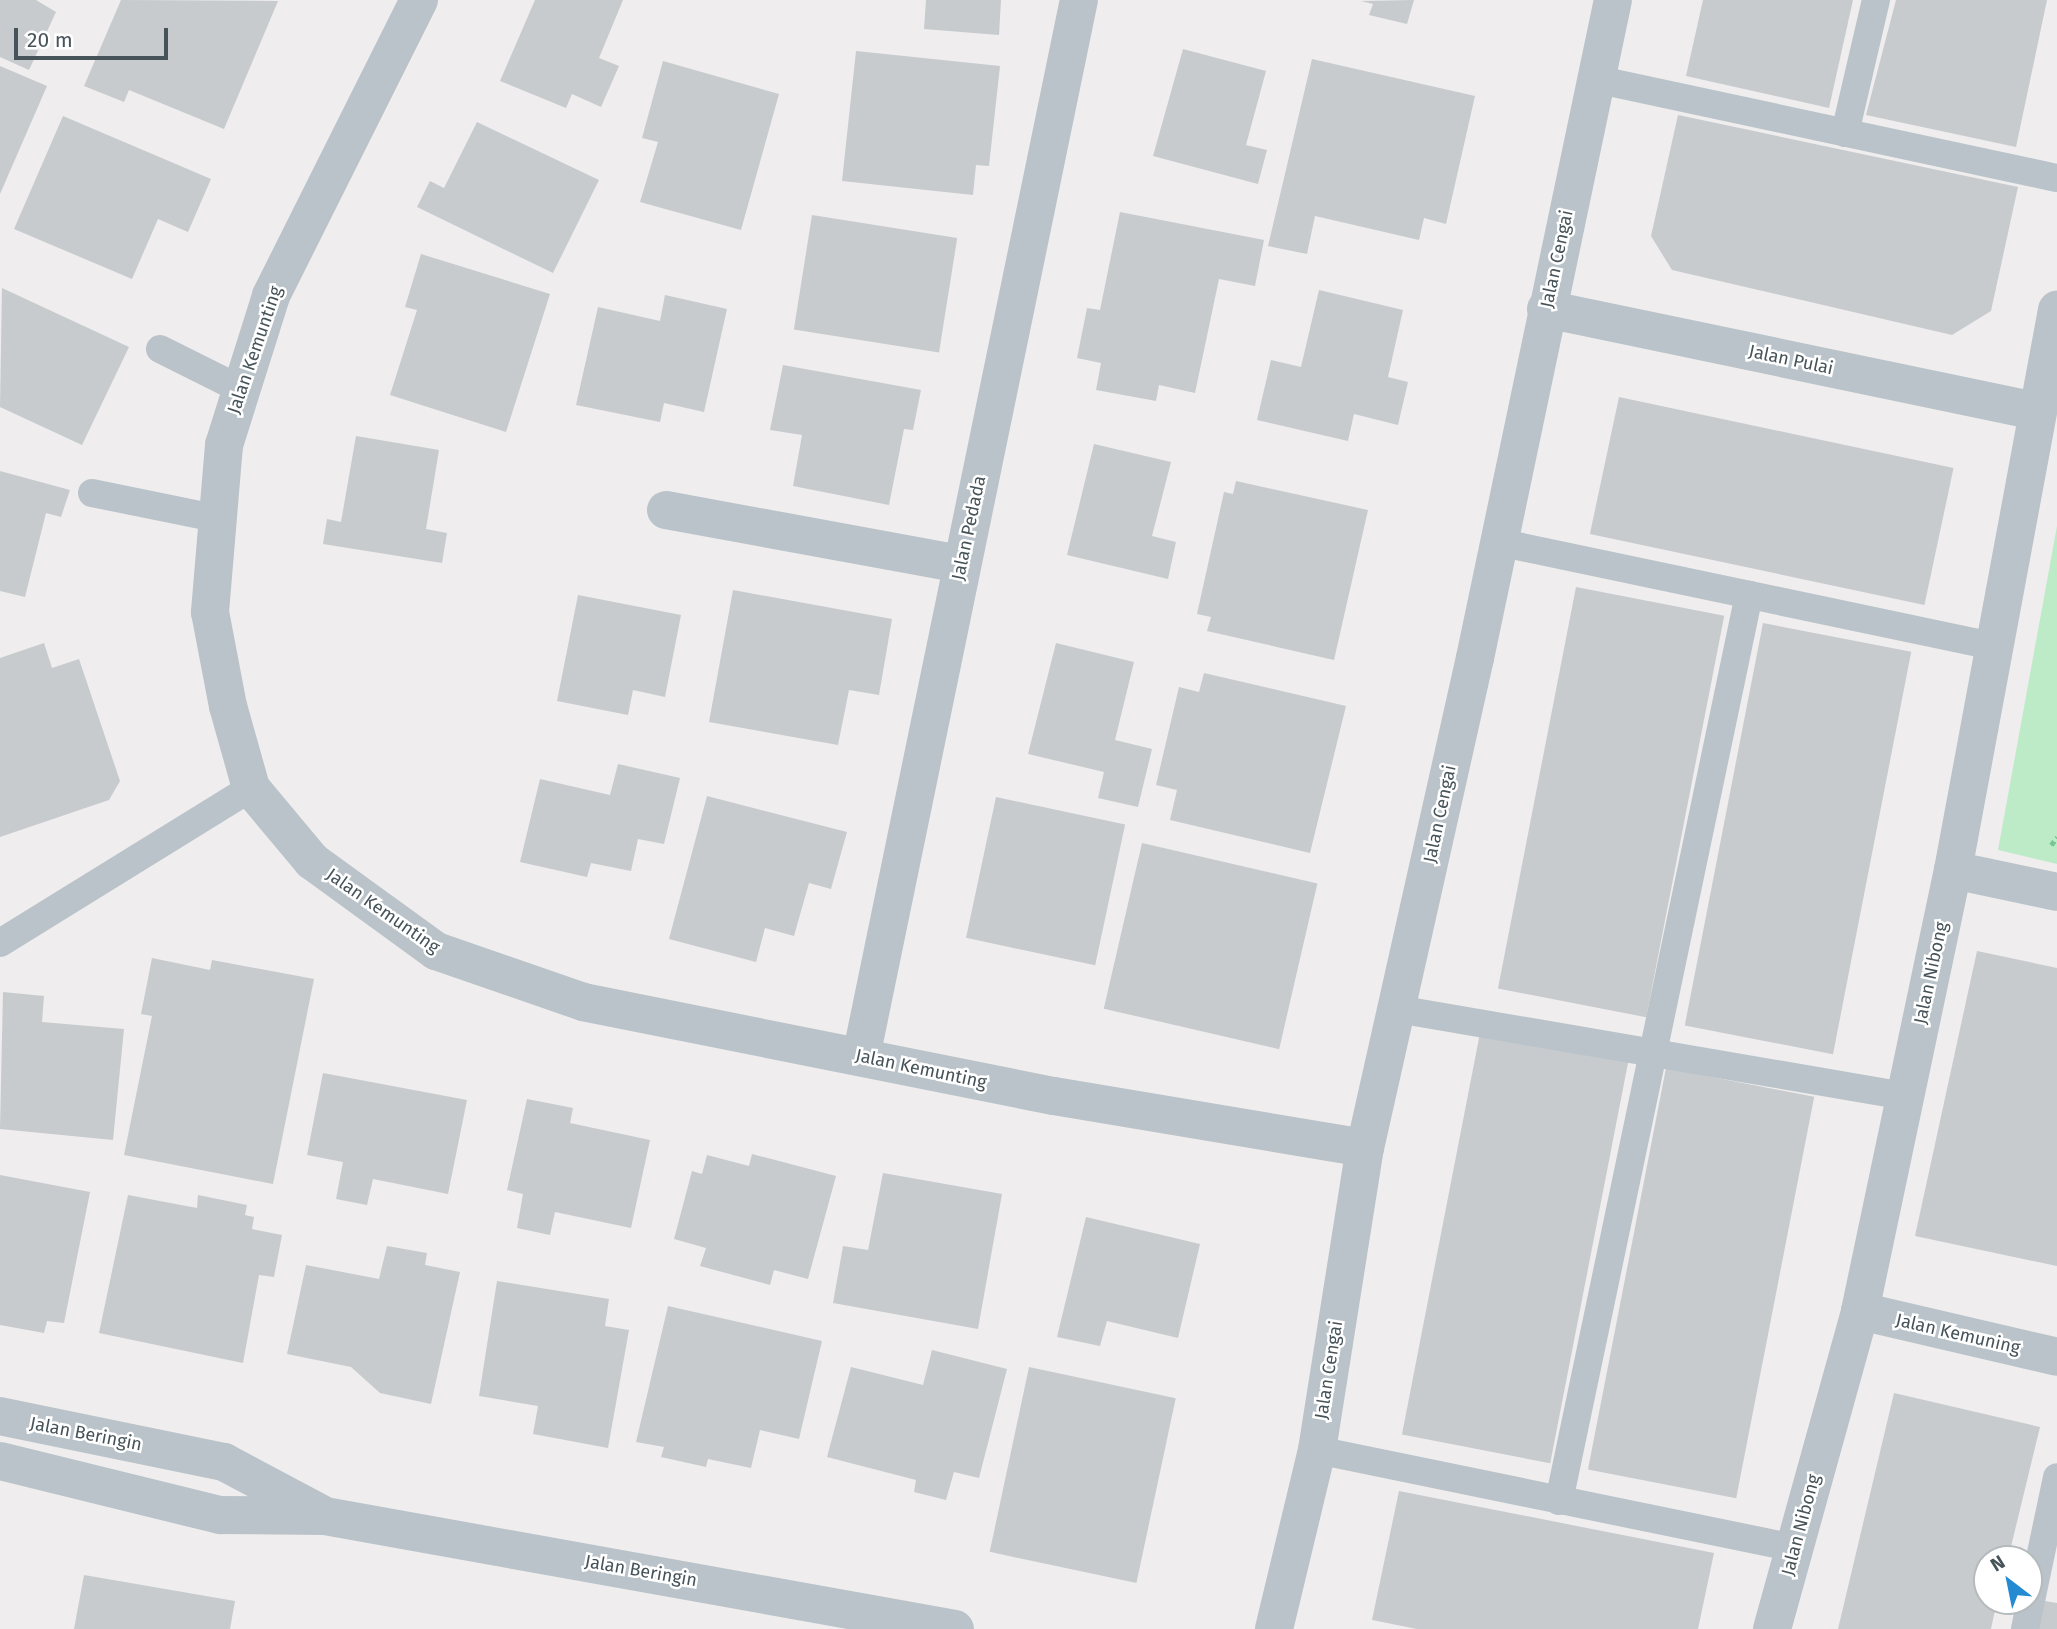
<!DOCTYPE html>
<style>
body{margin:0}
#map{position:relative;width:2057px;height:1629px;overflow:hidden;background:#efeded;font-family:"Fira Sans",sans-serif}
div>[style]{position:absolute}
.green>*{inset:0;background:#bdebc8}
.building>*{inset:0;background:#c7cbce;transform-origin:0 0}
.path>*{height:4.5px;margin-top:-2.25px;transform-origin:0;background:repeating-linear-gradient(90deg,#77c794 0 5px,transparent 0 8.5px)}
.service>*{height:28px;margin:-14px;padding:0 14px;transform-origin:14px;border-radius:14px;background:#b9c3c9}
.minor>*{height:38px;margin:-19px;padding:0 19px;transform-origin:19px;border-radius:19px;background:#b9c3c9}
.tertiary>*{height:38px;margin:-19px;padding:0 19px;transform-origin:19px;border-radius:19px;background:#b9c3c9}
span{translate:-50% -50%;white-space:nowrap;text-align:center;line-height:1.15;-webkit-text-stroke:5px #fff;paint-order:stroke}
.street-label{font-size:18px;color:#465359}
.north{position:absolute;left:1973px;top:1545px;width:70px;height:70px;box-sizing:border-box;background:#fff;border:2px solid #b5babd;border-radius:50%;rotate:328deg;font-size:19px;font-weight:700;line-height:28px;text-align:center;color:#465359}
.north::after{content:'';display:block;margin:auto;width:24px;height:32px;background:#248ad2;clip-path:polygon(50% 0,100% 100%,50% 72%,0 100%)}
.scale{position:absolute;left:14px;top:28px;width:154px;height:32px;box-sizing:border-box;border:4px solid #465359;border-top:0;padding-left:9px;font-size:21px;line-height:24px;white-space:nowrap;color:#465359;-webkit-text-stroke:5px #fff;paint-order:stroke}
</style>
<div id="map">
<div class="green">
<div style="clip-path:polygon(2057px 526px,2057px 864px,1998px 850px)"></div>
</div>
<div class="building">
<div style="clip-path:polygon(0 0,36px 0,56px 12px,29px 70px,0 57px)"></div>
<div style="clip-path:polygon(121px 0,278px 1px,224px 129px,129px 90px,124px 102px,84px 86px)"></div>
<div style="clip-path:polygon(535px 0,623px 0,599px 58px,619px 66px,601px 107px,572px 94px,566px 108px,500px 81px)"></div>
<div style="clip-path:polygon(926px 0,1001px 0,999px 35px,924px 29px)"></div>
<div style="clip-path:polygon(1414px 0,1407px 24px,1369px 15px,1373px 4px,1361px 1px)"></div>
<div style="clip-path:polygon(1703px 0,1853px 0,1829px 108px,1686px 76px)"></div>
<div style="clip-path:polygon(1896px 0,2047px 0,2016px 147px,1866px 115px)"></div>
<div style="clip-path:polygon(1183px 49px,1266px 71px,1246px 145px,1267px 150px,1258px 184px,1153px 156px)"></div>
<div style="clip-path:polygon(856px 51px,1000px 66px,989px 166px,976px 165px,973px 195px,842px 181px)"></div>
<div style="clip-path:polygon(1312px 59px,1475px 96px,1446px 224px,1424px 218px,1419px 240px,1315px 216px,1307px 254px,1268px 246px)"></div>
<div style="clip-path:polygon(663px 61px,779px 94px,741px 230px,640px 202px,658px 142px,642px 138px)"></div>
<div style="clip-path:polygon(0 66px,47px 86px,0 194px)"></div>
<div style="clip-path:polygon(1678px 115px,2018px 187px,1991px 311px,1952px 335px,1672px 270px,1651px 236px)"></div>
<div style="clip-path:polygon(63px 116px,211px 179px,188px 232px,158px 219px,132px 279px,14px 229px)"></div>
<div style="clip-path:polygon(477px 122px,599px 180px,553px 273px,417px 207px,430px 181px,444px 188px)"></div>
<div style="clip-path:polygon(1120px 212px,1264px 240px,1255px 286px,1219px 279px,1195px 393px,1159px 385px,1156px 401px,1096px 390px,1101px 363px,1077px 358px,1087px 308px,1100px 310px)"></div>
<div style="left:812px;top:215px;width:147px;height:116px;rotate:9deg"></div>
<div style="clip-path:polygon(421px 254px,550px 294px,506px 432px,390px 395px,417px 310px,405px 307px)"></div>
<div style="clip-path:polygon(2px 288px,129px 347px,82px 445px,0 407px)"></div>
<div style="clip-path:polygon(1319px 290px,1403px 310px,1388px 377px,1408px 382px,1398px 425px,1354px 414px,1348px 441px,1257px 420px,1271px 360px,1301px 367px)"></div>
<div style="clip-path:polygon(665px 295px,727px 309px,704px 412px,664px 403px,660px 422px,576px 405px,598px 307px,660px 321px)"></div>
<div style="clip-path:polygon(783px 365px,921px 390px,913px 430px,904px 429px,889px 505px,793px 486px,802px 435px,770px 430px)"></div>
<div style="left:1619px;top:397px;width:342px;height:140px;rotate:12deg"></div>
<div style="clip-path:polygon(356px 436px,439px 450px,426px 529px,447px 533px,442px 563px,323px 544px,327px 519px,341px 522px)"></div>
<div style="clip-path:polygon(1094px 444px,1171px 462px,1152px 536px,1176px 542px,1168px 579px,1067px 555px)"></div>
<div style="clip-path:polygon(0 471px,70px 490px,61px 517px,46px 513px,25px 597px,0 591px)"></div>
<div style="clip-path:polygon(1236px 481px,1368px 510px,1334px 660px,1207px 631px,1211px 617px,1197px 614px,1224px 492px,1233px 494px)"></div>
<div style="left:1576px;top:587px;width:151px;height:409px;rotate:11deg"></div>
<div style="clip-path:polygon(733px 590px,892px 619px,879px 695px,849px 690px,838px 745px,709px 722px)"></div>
<div style="clip-path:polygon(578px 595px,681px 615px,665px 697px,633px 690px,628px 715px,557px 701px)"></div>
<div style="left:1763px;top:623px;width:151px;height:410px;rotate:11deg"></div>
<div style="clip-path:polygon(44px 643px,52px 668px,79px 659px,120px 781px,109px 800px,0 837px,0 658px)"></div>
<div style="clip-path:polygon(1056px 643px,1134px 662px,1115px 740px,1152px 749px,1138px 807px,1098px 798px,1104px 772px,1028px 754px)"></div>
<div style="clip-path:polygon(1204px 673px,1346px 706px,1310px 853px,1170px 820px,1177px 790px,1156px 785px,1179px 687px,1199px 692px)"></div>
<div style="clip-path:polygon(618px 764px,680px 778px,664px 844px,638px 839px,631px 871px,591px 863px,587px 877px,520px 862px,540px 779px,610px 795px)"></div>
<div style="clip-path:polygon(707px 796px,847px 832px,831px 889px,809px 883px,794px 936px,765px 928px,756px 962px,669px 939px)"></div>
<div style="left:996px;top:797px;width:132px;height:144px;rotate:12deg"></div>
<div style="left:1142px;top:843px;width:180px;height:170px;rotate:13deg"></div>
<div style="clip-path:polygon(1977px 951px,2057px 968px,2057px 1266px,1915px 1236px)"></div>
<div style="clip-path:polygon(152px 958px,210px 970px,212px 960px,314px 979px,273px 1184px,124px 1155px,152px 1016px,141px 1014px)"></div>
<div style="clip-path:polygon(3px 992px,44px 996px,42px 1022px,124px 1029px,113px 1140px,0 1129px)"></div>
<div style="left:1480px;top:1033px;width:151px;height:409px;rotate:11deg"></div>
<div style="left:1666px;top:1068px;width:151px;height:409px;rotate:11deg"></div>
<div style="clip-path:polygon(323px 1073px,467px 1100px,448px 1194px,373px 1179px,367px 1205px,336px 1199px,343px 1162px,307px 1155px)"></div>
<div style="clip-path:polygon(527px 1099px,573px 1108px,570px 1123px,650px 1140px,631px 1228px,555px 1212px,550px 1235px,517px 1228px,523px 1194px,507px 1190px)"></div>
<div style="clip-path:polygon(752px 1154px,836px 1176px,808px 1279px,774px 1270px,770px 1285px,700px 1266px,706px 1248px,674px 1239px,692px 1171px,702px 1174px,707px 1155px,749px 1166px)"></div>
<div style="clip-path:polygon(883px 1173px,1002px 1194px,978px 1329px,833px 1303px,843px 1246px,868px 1250px)"></div>
<div style="clip-path:polygon(0 1175px,90px 1192px,64px 1323px,47px 1321px,44px 1333px,0 1325px)"></div>
<div style="clip-path:polygon(128px 1195px,197px 1208px,198px 1195px,247px 1205px,245px 1215px,254px 1217px,252px 1229px,282px 1235px,274px 1277px,259px 1275px,243px 1363px,99px 1333px)"></div>
<div style="clip-path:polygon(1086px 1217px,1200px 1244px,1178px 1338px,1107px 1321px,1100px 1346px,1057px 1337px)"></div>
<div style="clip-path:polygon(387px 1246px,427px 1253px,425px 1265px,460px 1272px,431px 1404px,380px 1393px,351px 1367px,287px 1354px,306px 1265px,379px 1279px)"></div>
<div style="clip-path:polygon(497px 1281px,609px 1299px,605px 1326px,629px 1330px,608px 1448px,533px 1434px,538px 1406px,479px 1396px)"></div>
<div style="clip-path:polygon(668px 1306px,822px 1341px,799px 1439px,760px 1430px,751px 1468px,708px 1459px,706px 1467px,661px 1457px,664px 1447px,636px 1442px)"></div>
<div style="clip-path:polygon(932px 1350px,1007px 1369px,979px 1478px,954px 1472px,946px 1500px,914px 1492px,916px 1480px,827px 1457px,851px 1367px,923px 1385px)"></div>
<div style="left:1029px;top:1367px;width:150px;height:189px;rotate:12deg"></div>
<div style="clip-path:polygon(1894px 1393px,2040px 1427px,2008px 1559px,1987px 1559px,1987px 1601px,1997px 1601px,1991px 1629px,1838px 1629px)"></div>
<div style="clip-path:polygon(1399px 1491px,1714px 1553px,1698px 1629px,1417px 1629px,1372px 1620px)"></div>
<div style="clip-path:polygon(84px 1575px,235px 1601px,230px 1629px,74px 1629px)"></div>
<div style="clip-path:polygon(2045px 1601px,2057px 1603px,2057px 1629px,2038px 1629px)"></div>
</div>
<div class="path">
<div style="left:2051px;top:845px;width:10px;rotate:-53deg"></div>
</div>
<div class="service">
<div style="left:1595px;top:79px;width:472px;rotate:12.1deg"></div>
<div style="left:1845px;top:133px;width:137px;rotate:-76.9deg"></div>
<div style="left:160px;top:349px;width:89px;rotate:26.6deg"></div>
<div style="left:92px;top:493px;width:126px;rotate:11.5deg"></div>
<div style="left:1498px;top:542px;width:506px;rotate:11.87deg"></div>
<div style="left:0;top:943px;width:295px;rotate:-31.7deg"></div>
<div style="left:1397px;top:1009px;width:515px;rotate:9.72deg"></div>
<div style="left:1317px;top:1450px;width:487px;rotate:11.6deg"></div>
<div style="left:1559px;top:1501px;width:926px;rotate:-78.16deg"></div>
<div style="left:2025px;top:1629px;width:155px;rotate:-78.1deg"></div>
</div>
<div class="minor">
<div style="left:419px;top:0;width:331px;rotate:116.6deg"></div>
<div style="left:271px;top:296px;width:156px;rotate:107.5deg"></div>
<div style="left:224px;top:445px;width:168px;rotate:94.8deg"></div>
<div style="left:210px;top:612px;width:96px;rotate:79.2deg"></div>
<div style="left:228px;top:706px;width:85px;rotate:74.3deg"></div>
<div style="left:251px;top:788px;width:95px;rotate:50.1deg"></div>
<div style="left:312px;top:861px;width:153px;rotate:36deg"></div>
<div style="left:436px;top:951px;width:156px;rotate:19.1deg"></div>
<div style="left:583px;top:1002px;width:480px;rotate:11.3deg"></div>
<div style="left:1054px;top:1096px;width:315px;rotate:9.5deg"></div>
<div style="left:1546px;top:309px;width:501px;rotate:11.76deg"></div>
<div style="left:666px;top:510px;width:300px;rotate:10.4deg"></div>
<div style="left:1953px;top:870px;width:106px;rotate:11.9deg"></div>
<div style="left:861px;top:1057px;width:1079px;rotate:-78.35deg"></div>
<div style="left:1860px;top:1311px;width:202px;rotate:13.1deg"></div>
<div style="left:1274px;top:1629px;width:184px;rotate:-76.5deg"></div>
<div style="left:1317px;top:1450px;width:306px;rotate:-81deg"></div>
<div style="left:1365px;top:1148px;width:502px;rotate:-77.35deg"></div>
<div style="left:1475px;top:658px;width:672px;rotate:-78.16deg"></div>
<div style="left:1772px;top:1629px;width:330px;rotate:-74.5deg"></div>
<div style="left:1860px;top:1311px;width:451px;rotate:-78.1deg"></div>
<div style="left:1953px;top:870px;width:570px;rotate:-79.48deg"></div>
</div>
<div class="tertiary">
<div style="left:0;top:1416px;width:229px;rotate:11.6deg"></div>
<div style="left:224px;top:1462px;width:109px;rotate:28deg"></div>
<div style="left:0;top:1461px;width:227px;rotate:13.8deg"></div>
<div style="left:220px;top:1515px;width:105px;rotate:0.5deg"></div>
<div style="left:325px;top:1516px;width:640px;rotate:10.17deg"></div>
</div>
<div class="street-label">
<span style="left:1557px;top:259px;rotate:-78deg">Jalan Cengai</span>
<span style="left:255px;top:350px;rotate:-71deg">Jalan Kemunting</span>
<span style="left:1791px;top:360px;rotate:12deg">Jalan Pulai</span>
<span style="left:969px;top:528px;rotate:-78deg">Jalan Pedada</span>
<span style="left:1440px;top:814px;rotate:-78deg">Jalan Cengai</span>
<span style="left:383px;top:911px;rotate:35deg">Jalan Kemunting</span>
<span style="left:1931px;top:973px;rotate:-78deg">Jalan Nibong</span>
<span style="left:921px;top:1069px;rotate:12deg">Jalan Kemunting</span>
<span style="left:1958px;top:1334px;rotate:13deg">Jalan Kemuning</span>
<span style="left:1329px;top:1370px;rotate:-81deg">Jalan Cengai</span>
<span style="left:86px;top:1434px;rotate:11deg">Jalan Beringin</span>
<span style="left:1801px;top:1525px;rotate:-75deg">Jalan Nibong</span>
<span style="left:641px;top:1571px;rotate:10deg">Jalan Beringin</span>
</div>
<div class="north">N</div>
<div class="scale">20 m</div>
</div>
